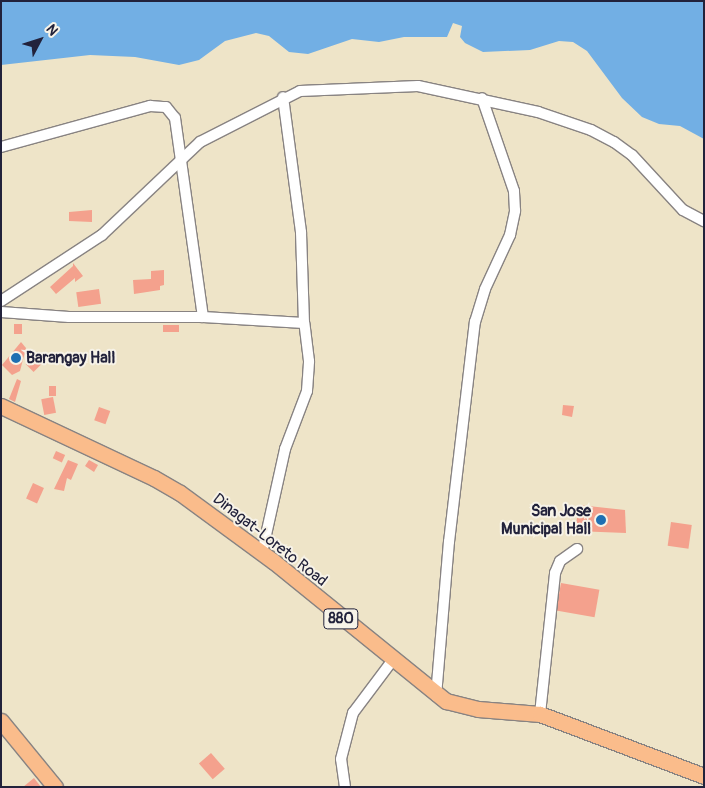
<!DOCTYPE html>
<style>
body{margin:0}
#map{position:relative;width:705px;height:788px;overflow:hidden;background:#eee4c8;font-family:Pangolin,sans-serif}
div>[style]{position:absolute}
.water>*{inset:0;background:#72afe4}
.building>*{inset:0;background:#f4a18d;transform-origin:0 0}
.roads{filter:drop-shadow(1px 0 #888382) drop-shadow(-1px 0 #888382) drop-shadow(0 1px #888382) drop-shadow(0 -1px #888382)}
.minor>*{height:10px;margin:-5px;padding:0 5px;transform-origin:5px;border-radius:5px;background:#fff}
.primary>*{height:15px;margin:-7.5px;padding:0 7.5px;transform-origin:7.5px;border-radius:7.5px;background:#fabc8b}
.dots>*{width:14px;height:14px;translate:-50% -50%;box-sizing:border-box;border:2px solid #f7f3e8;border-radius:50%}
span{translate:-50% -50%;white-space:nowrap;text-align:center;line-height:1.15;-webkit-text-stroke:4px #f7f3e8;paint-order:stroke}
.shield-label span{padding:1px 4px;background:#f7f3e8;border:1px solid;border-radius:4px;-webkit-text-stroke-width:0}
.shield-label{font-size:15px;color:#22223b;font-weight:700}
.poi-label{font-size:16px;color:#22223b;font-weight:700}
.left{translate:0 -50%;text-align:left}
.right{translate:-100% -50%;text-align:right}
.street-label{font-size:16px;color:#22223b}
.frame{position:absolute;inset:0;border:2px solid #22223b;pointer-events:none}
.north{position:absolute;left:15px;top:15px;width:50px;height:50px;-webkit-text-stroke:4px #f7f3e8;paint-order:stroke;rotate:50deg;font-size:14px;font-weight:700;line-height:20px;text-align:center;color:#22223b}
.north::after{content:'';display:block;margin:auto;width:18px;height:22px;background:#22223b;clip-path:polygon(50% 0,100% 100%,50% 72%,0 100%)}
</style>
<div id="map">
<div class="water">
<div style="clip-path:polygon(1px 1px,704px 1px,704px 139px,680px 126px,659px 124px,642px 117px,622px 98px,587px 51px,573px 42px,559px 41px,530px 50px,483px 52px,465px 43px,460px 37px,462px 26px,453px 23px,447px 37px,404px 37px,379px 42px,352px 39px,308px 54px,289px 52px,269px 36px,256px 33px,225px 41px,199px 60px,179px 65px,135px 57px,90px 55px,1px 65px)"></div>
</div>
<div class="building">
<div style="clip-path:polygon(92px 210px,92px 222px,69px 221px,69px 212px)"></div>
<div style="clip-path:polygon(73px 263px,83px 276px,75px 282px,75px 278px,56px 294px,50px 287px,73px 266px)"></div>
<div style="clip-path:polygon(164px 270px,164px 285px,160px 286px,160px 290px,134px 294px,133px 280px,151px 279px,151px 271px)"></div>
<div style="left:99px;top:289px;width:15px;height:23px;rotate:82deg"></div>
<div style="left:14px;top:324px;width:8px;height:10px"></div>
<div style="left:163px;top:325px;width:16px;height:7px"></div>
<div style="clip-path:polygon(21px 342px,26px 348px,20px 371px,12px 375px,2px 365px)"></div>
<div style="left:35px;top:355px;width:11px;height:13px;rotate:45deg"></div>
<div style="clip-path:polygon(17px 379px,21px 381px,15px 402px,9px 399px)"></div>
<div style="left:49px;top:386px;width:7px;height:10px"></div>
<div style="left:53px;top:397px;width:16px;height:12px;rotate:79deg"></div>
<div style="clip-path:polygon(563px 405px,574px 406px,572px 417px,562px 415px)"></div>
<div style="left:99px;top:407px;width:12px;height:14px;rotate:20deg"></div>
<div style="left:56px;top:451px;width:10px;height:8px;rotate:24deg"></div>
<div style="clip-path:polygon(68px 460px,78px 464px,71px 480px,67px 478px,64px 491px,54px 489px)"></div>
<div style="clip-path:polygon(89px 460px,98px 465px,94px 472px,85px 466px)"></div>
<div style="left:33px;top:483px;width:12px;height:17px;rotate:24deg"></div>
<div style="clip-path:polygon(579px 505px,625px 510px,626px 533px,575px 531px)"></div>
<div style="left:671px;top:522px;width:21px;height:24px;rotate:8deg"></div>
<div style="left:561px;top:583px;width:39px;height:28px;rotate:10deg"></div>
<div style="left:211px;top:753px;width:21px;height:16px;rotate:49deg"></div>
<div style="clip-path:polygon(34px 778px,41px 787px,23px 787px)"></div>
</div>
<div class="roads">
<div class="minor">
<div style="left:1px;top:147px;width:155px;rotate:-15.4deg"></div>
<div style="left:150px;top:106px;width:16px;rotate:4deg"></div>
<div style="left:166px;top:107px;width:14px;rotate:51deg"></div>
<div style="left:175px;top:118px;width:201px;rotate:82deg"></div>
<div style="left:203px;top:317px;width:101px;rotate:3.4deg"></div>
<div style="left:304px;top:323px;width:91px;rotate:-91.9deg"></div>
<div style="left:301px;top:232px;width:136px;rotate:-97.6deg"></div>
<div style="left:1px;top:301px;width:121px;rotate:-33.2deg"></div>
<div style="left:102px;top:235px;width:135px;rotate:-43.5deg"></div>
<div style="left:200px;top:142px;width:112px;rotate:-27deg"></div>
<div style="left:300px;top:91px;width:118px;rotate:-2.4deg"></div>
<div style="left:418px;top:86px;width:123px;rotate:12.2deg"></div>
<div style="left:538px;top:112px;width:56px;rotate:18.8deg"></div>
<div style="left:591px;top:130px;width:26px;rotate:28deg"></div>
<div style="left:614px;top:142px;width:22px;rotate:36deg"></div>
<div style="left:632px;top:155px;width:75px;rotate:47.2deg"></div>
<div style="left:683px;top:210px;width:24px;rotate:28deg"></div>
<div style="left:1px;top:312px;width:68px;rotate:4.2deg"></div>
<div style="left:69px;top:317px;width:134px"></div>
<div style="left:262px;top:553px;width:107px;rotate:-77.5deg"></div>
<div style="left:285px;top:449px;width:62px;rotate:-69.2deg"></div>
<div style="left:307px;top:391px;width:30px;rotate:-86deg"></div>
<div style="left:309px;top:361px;width:38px;rotate:-97deg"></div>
<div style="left:436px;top:696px;width:155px;rotate:-85.2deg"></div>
<div style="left:449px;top:542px;width:222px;rotate:-83.3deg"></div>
<div style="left:475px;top:322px;width:34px;rotate:-73deg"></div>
<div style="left:485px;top:289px;width:60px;rotate:-65.2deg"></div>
<div style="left:510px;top:235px;width:25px;rotate:-78deg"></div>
<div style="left:515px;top:211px;width:20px;rotate:-93deg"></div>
<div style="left:514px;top:191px;width:98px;rotate:-109deg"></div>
<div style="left:540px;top:714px;width:142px;rotate:-83.9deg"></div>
<div style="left:555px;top:573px;width:13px;rotate:-67deg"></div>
<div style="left:560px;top:561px;width:21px;rotate:-35deg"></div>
<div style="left:345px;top:787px;width:28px;rotate:-98deg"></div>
<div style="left:341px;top:759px;width:48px;rotate:-75.4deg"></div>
<div style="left:353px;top:713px;width:65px;rotate:-53.1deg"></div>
</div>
<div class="primary">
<div style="left:1px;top:406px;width:169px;rotate:25.2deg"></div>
<div style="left:154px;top:478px;width:30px;rotate:30deg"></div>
<div style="left:180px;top:493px;width:115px;rotate:36.2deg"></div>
<div style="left:273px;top:561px;width:223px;rotate:39deg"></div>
<div style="left:446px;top:701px;width:33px;rotate:14deg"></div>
<div style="left:478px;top:709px;width:62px;rotate:4.6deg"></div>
<div style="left:540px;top:714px;width:175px;rotate:20.7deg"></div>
<div style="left:1px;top:721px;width:85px;rotate:50.7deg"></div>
</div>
</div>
<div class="dots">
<div style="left:16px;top:358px;background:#1f6fb2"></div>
<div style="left:601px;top:520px;background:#1f6fb2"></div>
</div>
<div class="shield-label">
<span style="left:341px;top:619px">880</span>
</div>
<div class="poi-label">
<span class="left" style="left:26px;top:358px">Barangay Hall</span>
<span class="right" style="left:591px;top:520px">San Jose<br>Municipal Hall</span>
</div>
<div class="street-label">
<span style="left:270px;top:540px;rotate:38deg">Dinagat-Loreto Road</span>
</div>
<div class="frame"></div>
<div class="north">N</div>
</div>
